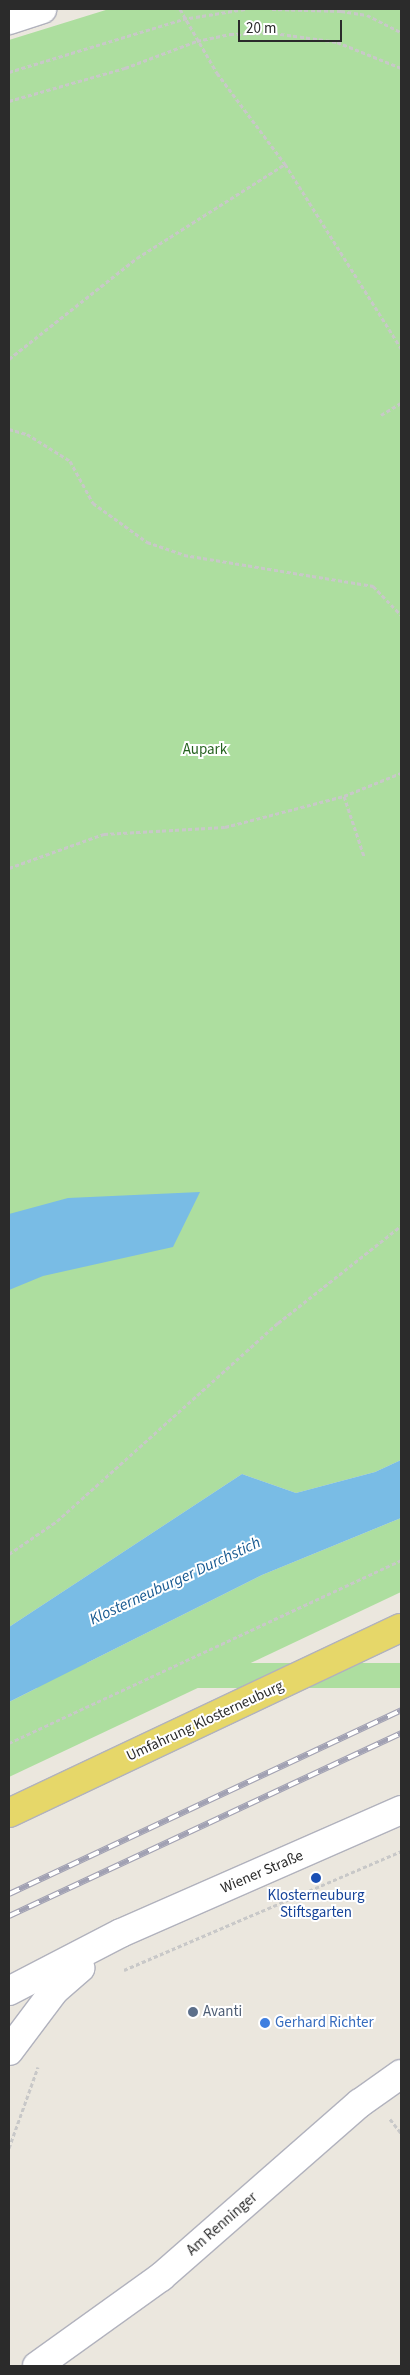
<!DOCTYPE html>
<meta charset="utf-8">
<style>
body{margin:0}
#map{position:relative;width:410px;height:2375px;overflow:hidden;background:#ebe7de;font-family:"Source Sans 3",sans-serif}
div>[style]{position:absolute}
.green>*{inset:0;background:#adde9f;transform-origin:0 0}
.water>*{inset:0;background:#79bce5}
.path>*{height:3px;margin-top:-1.5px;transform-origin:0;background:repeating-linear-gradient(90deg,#c8c8c8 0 4px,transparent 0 6.5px)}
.roads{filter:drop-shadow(1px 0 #b1b2bd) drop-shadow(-1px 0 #b1b2bd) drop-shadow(0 1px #b1b2bd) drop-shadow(0 -1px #b1b2bd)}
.minor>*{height:28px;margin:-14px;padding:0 14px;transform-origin:14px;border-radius:14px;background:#fff}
.tertiary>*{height:28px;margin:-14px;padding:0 14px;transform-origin:14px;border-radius:14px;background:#fff}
.primary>*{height:28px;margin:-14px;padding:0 14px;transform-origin:14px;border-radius:14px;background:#e6d769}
.rail>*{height:5.5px;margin-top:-2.75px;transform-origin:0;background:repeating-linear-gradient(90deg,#fff 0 11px,#a1a1b3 0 22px);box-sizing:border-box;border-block:1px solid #a1a1b3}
.dots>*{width:14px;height:14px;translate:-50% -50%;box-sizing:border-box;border:2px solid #fff;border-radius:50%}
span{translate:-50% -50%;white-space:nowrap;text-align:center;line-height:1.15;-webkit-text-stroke:4px #fff;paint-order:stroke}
.park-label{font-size:15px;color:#266220}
.street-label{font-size:15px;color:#2b2b2b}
.transit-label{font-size:15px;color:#164399}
.service-label{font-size:15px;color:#4e5e75}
.left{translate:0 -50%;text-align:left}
.shop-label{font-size:15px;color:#366cbe}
.water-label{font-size:16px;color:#185a91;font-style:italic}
.frame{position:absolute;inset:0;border:10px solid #2b2b2b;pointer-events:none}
.scale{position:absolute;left:238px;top:20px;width:104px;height:22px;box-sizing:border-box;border:2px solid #2b2b2b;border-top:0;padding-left:6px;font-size:15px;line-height:18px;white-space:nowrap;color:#2b2b2b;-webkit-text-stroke:4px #fff;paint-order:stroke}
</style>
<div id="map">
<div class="green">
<div style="clip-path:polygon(109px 9px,401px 9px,401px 1460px,375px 1472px,296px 1493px,242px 1474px,9px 1627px,9px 40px)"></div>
<div style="clip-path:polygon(401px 1518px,401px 1592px,9px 1777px,9px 1702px,262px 1575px)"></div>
<div style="left:401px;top:1663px;width:25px;height:434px;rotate:90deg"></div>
</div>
<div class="water">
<div style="clip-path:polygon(200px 1192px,173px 1247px,43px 1276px,9px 1290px,9px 1214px,68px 1198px)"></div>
<div style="clip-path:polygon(401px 1460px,401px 1518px,262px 1575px,9px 1702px,9px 1627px,242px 1474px,296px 1493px,375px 1472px)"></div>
</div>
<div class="path">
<div style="left:180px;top:9px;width:74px;rotate:60deg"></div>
<div style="left:217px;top:73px;width:114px;rotate:53.2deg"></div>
<div style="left:285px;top:164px;width:218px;rotate:57.8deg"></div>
<div style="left:272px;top:9px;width:69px;rotate:1.7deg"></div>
<div style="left:341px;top:11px;width:26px;rotate:9deg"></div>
<div style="left:367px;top:15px;width:38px;rotate:27deg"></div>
<div style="left:9px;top:72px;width:182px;rotate:-16.9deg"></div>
<div style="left:183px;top:19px;width:63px;rotate:-9.2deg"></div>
<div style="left:9px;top:101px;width:121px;rotate:-15.9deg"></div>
<div style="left:125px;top:68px;width:77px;rotate:-20.6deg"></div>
<div style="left:197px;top:41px;width:34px;rotate:-12deg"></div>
<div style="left:230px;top:34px;width:44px;rotate:-1.3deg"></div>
<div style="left:274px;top:33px;width:64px;rotate:8.1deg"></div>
<div style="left:337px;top:42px;width:69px;rotate:22.1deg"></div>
<div style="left:9px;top:359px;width:163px;rotate:-38.3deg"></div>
<div style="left:137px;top:258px;width:175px;rotate:-32.4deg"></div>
<div style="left:381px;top:415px;width:23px;rotate:-31deg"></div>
<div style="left:9px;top:429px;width:19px;rotate:16deg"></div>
<div style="left:27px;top:434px;width:51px;rotate:32.1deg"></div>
<div style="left:70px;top:461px;width:48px;rotate:61.3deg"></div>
<div style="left:93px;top:503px;width:67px;rotate:35.8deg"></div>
<div style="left:147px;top:542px;width:39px;rotate:19deg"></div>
<div style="left:184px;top:555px;width:192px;rotate:9.3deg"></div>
<div style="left:373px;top:586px;width:40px;rotate:46deg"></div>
<div style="left:344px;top:796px;width:63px;rotate:71.6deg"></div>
<div style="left:9px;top:868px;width:101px;rotate:-19.7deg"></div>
<div style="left:104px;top:834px;width:121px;rotate:-3.3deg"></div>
<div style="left:225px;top:827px;width:123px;rotate:-14.6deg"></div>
<div style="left:344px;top:796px;width:61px;rotate:-22deg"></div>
<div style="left:9px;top:1554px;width:58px;rotate:-34.5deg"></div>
<div style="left:57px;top:1521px;width:297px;rotate:-41.9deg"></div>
<div style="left:278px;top:1323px;width:157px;rotate:-38.3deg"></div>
<div style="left:9px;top:1743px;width:433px;rotate:-25deg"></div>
<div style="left:124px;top:1970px;width:301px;rotate:-23.2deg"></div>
<div style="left:390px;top:2119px;width:18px;rotate:52deg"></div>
<div style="left:9px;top:2148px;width:86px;rotate:-70.3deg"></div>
</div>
<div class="roads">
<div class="minor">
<div style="left:9px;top:20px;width:35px;rotate:-18deg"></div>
<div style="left:37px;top:2366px;width:153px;rotate:-35.7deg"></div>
<div style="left:161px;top:2277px;width:264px;rotate:-41.2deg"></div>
<div style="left:360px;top:2103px;width:50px;rotate:-35.3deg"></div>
</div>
<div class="tertiary">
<div style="left:9px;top:1991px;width:126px;rotate:-27.4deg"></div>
<div style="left:121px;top:1933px;width:306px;rotate:-23.7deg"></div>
<div style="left:9px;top:2051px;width:75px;rotate:-53.1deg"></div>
<div style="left:54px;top:1991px;width:35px;rotate:-41deg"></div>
</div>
<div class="primary">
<div style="left:9px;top:1813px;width:433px;rotate:-25.3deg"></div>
</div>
</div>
<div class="rail">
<div style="left:9px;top:1894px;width:433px;rotate:-25.1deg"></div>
<div style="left:9px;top:1916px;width:433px;rotate:-25deg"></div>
</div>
<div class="dots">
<div style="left:316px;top:1878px;background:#1a4fb4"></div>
<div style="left:193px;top:2012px;background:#5c6f8a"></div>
<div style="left:265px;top:2023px;background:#3f7fe0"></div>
</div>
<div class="park-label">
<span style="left:205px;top:750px">Aupark</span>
</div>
<div class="street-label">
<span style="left:205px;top:1721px;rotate:-25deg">Umfahrung Klosterneuburg</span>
<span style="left:262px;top:1872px;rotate:-23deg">Wiener Straße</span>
<span style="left:222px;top:2224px;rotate:-41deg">Am Renninger</span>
</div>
<div class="transit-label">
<span style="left:316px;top:1904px">Klosterneuburg<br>Stiftsgarten</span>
</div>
<div class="service-label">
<span class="left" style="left:203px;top:2012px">Avanti</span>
</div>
<div class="shop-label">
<span class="left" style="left:275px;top:2023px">Gerhard Richter</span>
</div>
<div class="water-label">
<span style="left:175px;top:1581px;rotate:-25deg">Klosterneuburger Durchstich</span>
</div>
<div class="frame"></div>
<div class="scale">20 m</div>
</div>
